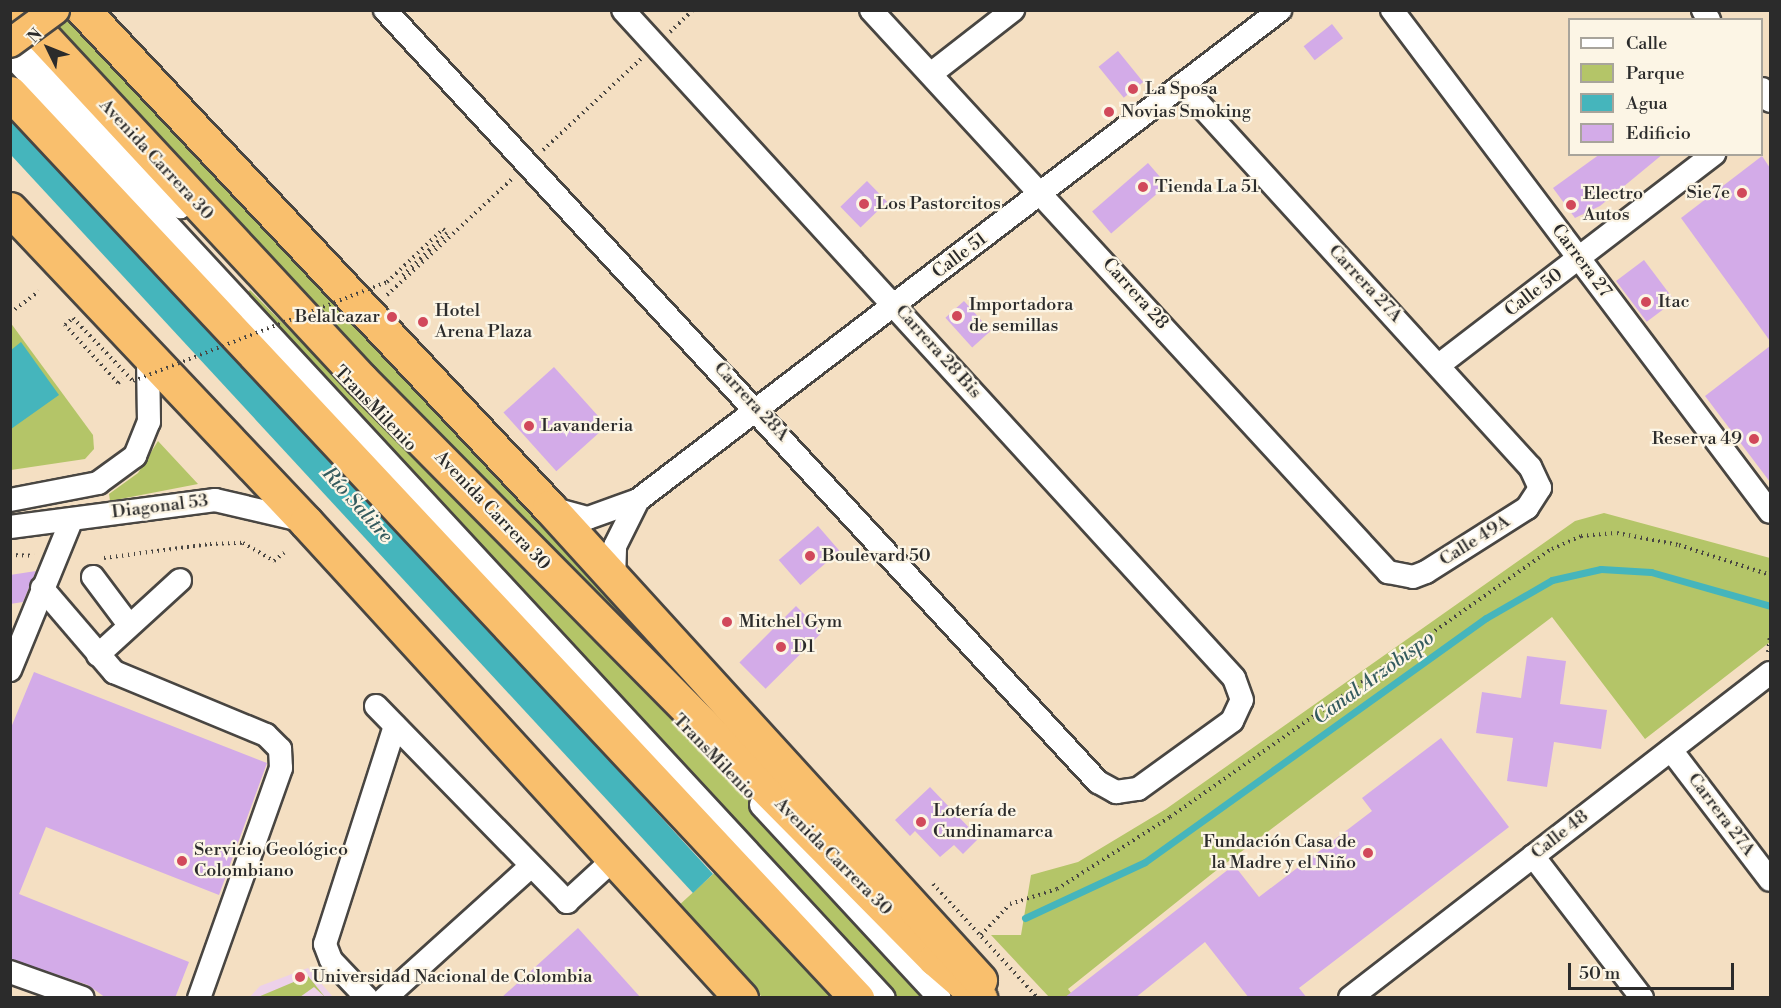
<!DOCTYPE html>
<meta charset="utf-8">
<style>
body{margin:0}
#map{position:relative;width:1781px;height:1008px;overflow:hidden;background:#f4dfc2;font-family:"Libre Bodoni",serif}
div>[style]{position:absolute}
.built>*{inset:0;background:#edd1e9}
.green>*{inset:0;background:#b4c568}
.water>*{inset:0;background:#45b5bc}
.stream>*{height:7px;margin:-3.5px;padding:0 3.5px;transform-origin:3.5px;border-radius:3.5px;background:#45b5bc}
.building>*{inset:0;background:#d3abe8;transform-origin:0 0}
.path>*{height:4px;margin-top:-2px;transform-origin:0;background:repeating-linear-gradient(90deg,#494642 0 1.5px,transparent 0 6px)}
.roads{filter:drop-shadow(2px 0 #494642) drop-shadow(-2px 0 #494642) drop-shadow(0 2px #494642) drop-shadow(0 -2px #494642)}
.minor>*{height:22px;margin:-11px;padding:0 11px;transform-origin:11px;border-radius:11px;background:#fff}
.highway>*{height:33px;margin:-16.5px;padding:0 16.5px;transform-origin:16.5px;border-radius:16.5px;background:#f9bf6d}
.path-bridge>*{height:4px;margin-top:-2px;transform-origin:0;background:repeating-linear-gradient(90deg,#494642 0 1.5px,transparent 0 6px)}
.bridges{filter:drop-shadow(2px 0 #494642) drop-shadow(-2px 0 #494642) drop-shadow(0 2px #494642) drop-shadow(0 -2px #494642)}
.major-bridge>*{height:28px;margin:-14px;padding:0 14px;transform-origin:14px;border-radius:14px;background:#f9bf6d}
.dots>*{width:16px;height:16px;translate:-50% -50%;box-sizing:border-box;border:3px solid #fcf5e5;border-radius:50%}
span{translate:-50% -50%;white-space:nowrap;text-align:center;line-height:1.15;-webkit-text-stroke:4.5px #fcf5e5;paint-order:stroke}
.poi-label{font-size:18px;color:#2b2b2b}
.left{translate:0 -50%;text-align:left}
.right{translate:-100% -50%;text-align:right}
.street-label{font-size:18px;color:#2b2b2b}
.water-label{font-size:20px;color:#345b5e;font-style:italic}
.frame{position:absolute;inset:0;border:12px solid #2b2b2b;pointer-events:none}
.legend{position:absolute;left:1568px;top:18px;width:195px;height:138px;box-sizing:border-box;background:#fcf5e5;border:2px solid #a8a49b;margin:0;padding:8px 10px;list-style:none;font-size:18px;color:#2b2b2b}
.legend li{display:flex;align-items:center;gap:12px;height:30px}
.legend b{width:30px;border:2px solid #a8a49b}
.north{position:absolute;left:18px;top:18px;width:60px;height:60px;-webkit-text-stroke:4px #fcf5e5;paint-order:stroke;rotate:313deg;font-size:16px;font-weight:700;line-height:24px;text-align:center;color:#2b2b2b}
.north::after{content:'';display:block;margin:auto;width:21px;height:27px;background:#2b2b2b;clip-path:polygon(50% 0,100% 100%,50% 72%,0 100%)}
.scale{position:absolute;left:1568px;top:963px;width:166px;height:27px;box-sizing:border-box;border:3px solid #2b2b2b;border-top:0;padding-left:8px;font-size:18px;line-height:21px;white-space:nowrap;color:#2b2b2b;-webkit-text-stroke:4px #fcf5e5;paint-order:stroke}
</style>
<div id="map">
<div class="built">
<div style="clip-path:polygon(308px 968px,333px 997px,249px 998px,260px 986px)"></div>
</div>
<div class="green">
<div style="clip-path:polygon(38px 11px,68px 11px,689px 684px,534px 542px)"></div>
<div style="clip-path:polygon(250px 290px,757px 807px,934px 997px,890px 997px,242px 297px)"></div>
<div style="clip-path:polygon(10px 322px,93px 435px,94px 449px,85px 459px,11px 470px)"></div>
<div style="clip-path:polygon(158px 441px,198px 484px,110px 501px,109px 494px,138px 473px)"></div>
<div style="clip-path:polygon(1604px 513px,1770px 558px,1770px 642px,1645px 739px,1552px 617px,1213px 873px,1068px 989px,1074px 997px,1049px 997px,991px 935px,1021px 935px,1031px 875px,1078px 862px,1166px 809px,1575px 521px)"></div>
<div style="clip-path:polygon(721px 867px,846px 997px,762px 997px,677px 907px)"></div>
<div style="clip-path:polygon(308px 976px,325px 997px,314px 987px,300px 997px,258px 997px)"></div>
</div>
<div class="water">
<div style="clip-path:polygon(11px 106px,713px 874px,693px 893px,11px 155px)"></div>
<div style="clip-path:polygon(21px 342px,59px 395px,11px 429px,11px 350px)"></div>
</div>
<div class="stream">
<div style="left:1025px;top:918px;width:132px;rotate:-25deg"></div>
<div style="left:1145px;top:862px;width:419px;rotate:-35.6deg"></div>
<div style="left:1486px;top:618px;width:76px;rotate:-29.9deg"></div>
<div style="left:1552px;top:580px;width:50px;rotate:-12.7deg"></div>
<div style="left:1601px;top:569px;width:50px;rotate:3.4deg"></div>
<div style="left:1651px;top:572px;width:124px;rotate:15.9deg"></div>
</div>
<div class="building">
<div style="left:1332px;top:24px;width:18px;height:36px;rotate:52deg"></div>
<div style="left:1118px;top:51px;width:40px;height:25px;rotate:51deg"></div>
<div style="clip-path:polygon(1600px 154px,1663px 154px,1600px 206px,1575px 218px,1553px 188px)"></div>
<div style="clip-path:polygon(1762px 156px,1770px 168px,1770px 341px,1681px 218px)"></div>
<div style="left:1148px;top:163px;width:29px;height:74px;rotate:49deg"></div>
<div style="left:867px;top:181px;width:29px;height:37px;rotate:46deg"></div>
<div style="left:1644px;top:260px;width:51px;height:35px;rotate:53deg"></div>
<div style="left:964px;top:301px;width:40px;height:25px;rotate:48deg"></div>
<div style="clip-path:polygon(1770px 346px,1770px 482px,1705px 396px)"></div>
<div style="left:554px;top:367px;width:79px;height:68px;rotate:48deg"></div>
<div style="left:818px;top:526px;width:33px;height:52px;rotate:49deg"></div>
<div style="clip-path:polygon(36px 571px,23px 602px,10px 604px,10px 575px)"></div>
<div style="left:796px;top:606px;width:37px;height:80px;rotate:45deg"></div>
<div style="clip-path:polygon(1527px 656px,1566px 661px,1560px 704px,1607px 710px,1601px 749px,1554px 742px,1547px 787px,1507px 781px,1513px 738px,1476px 733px,1482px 692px,1521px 698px)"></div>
<div style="clip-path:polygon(34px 672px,267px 763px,219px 895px,46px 827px,19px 894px,189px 962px,175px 998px,106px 998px,88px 985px,10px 959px,10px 730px)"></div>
<div style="clip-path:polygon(1441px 738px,1509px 827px,1299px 988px,1307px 998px,1249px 998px,1205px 942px,1135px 998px,1064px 998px,1234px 865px,1259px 897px,1372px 811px,1362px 798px)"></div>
<div style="clip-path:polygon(930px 787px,979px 838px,963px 854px,954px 845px,940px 857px,915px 831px,910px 836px,895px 820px)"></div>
<div style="clip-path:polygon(578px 928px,641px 998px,501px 998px)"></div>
</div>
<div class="path">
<div style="left:670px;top:32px;width:32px;rotate:-44deg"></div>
<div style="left:543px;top:150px;width:134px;rotate:-42.9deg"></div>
<div style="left:387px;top:295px;width:172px;rotate:-42.9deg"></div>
<div style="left:10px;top:313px;width:36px;rotate:-37deg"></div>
<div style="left:118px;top:383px;width:6px;rotate:-45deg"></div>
<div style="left:10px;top:555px;width:24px;rotate:2deg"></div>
<div style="left:104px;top:558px;width:107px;rotate:-7.5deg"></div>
<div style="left:210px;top:544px;width:33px;rotate:-2deg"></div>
<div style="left:243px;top:543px;width:36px;rotate:30deg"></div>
<div style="left:274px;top:561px;width:13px;rotate:-39deg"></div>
<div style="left:1768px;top:652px;width:16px;rotate:-83deg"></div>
<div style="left:933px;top:884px;width:155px;rotate:47.4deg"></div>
<div style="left:981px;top:935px;width:42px;rotate:-46.9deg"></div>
<div style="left:1010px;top:904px;width:49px;rotate:-17.7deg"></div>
<div style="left:1057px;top:889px;width:134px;rotate:-32.5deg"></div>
<div style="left:1170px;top:817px;width:467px;rotate:-35.1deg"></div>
<div style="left:1552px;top:549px;width:32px;rotate:-24deg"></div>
<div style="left:1581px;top:536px;width:36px;rotate:-5deg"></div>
<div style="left:1617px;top:533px;width:63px;rotate:11deg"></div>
<div style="left:1679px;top:545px;width:96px;rotate:18.2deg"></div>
</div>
<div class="roads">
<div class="minor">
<div style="left:385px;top:10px;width:1051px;rotate:47.28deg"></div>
<div style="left:1098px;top:782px;width:21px;rotate:29deg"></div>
<div style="left:1116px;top:792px;width:22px;rotate:-8deg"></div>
<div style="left:1138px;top:789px;width:116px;rotate:-35.9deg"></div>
<div style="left:1232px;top:721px;width:23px;rotate:-65deg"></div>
<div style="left:1242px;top:700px;width:23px;rotate:-110deg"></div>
<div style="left:1234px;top:678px;width:905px;rotate:-132.45deg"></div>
<div style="left:871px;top:10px;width:764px;rotate:47.39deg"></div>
<div style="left:1388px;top:572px;width:25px;rotate:11deg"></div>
<div style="left:1413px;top:577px;width:14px;rotate:-21deg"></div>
<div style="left:1426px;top:572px;width:120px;rotate:-32.4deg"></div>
<div style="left:1527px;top:508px;width:24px;rotate:-57deg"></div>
<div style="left:1540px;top:488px;width:23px;rotate:-115deg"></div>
<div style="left:1530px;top:467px;width:517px;rotate:-132.33deg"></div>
<div style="left:1392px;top:10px;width:628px;rotate:53.02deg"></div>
<div style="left:1703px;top:10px;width:12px;rotate:59deg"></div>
<div style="left:10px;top:27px;width:248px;rotate:46.6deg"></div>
<div style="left:10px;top:54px;width:1286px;rotate:47.21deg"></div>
<div style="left:932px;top:73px;width:103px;rotate:-37.9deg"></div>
<div style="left:1762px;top:89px;width:14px;rotate:56deg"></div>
<div style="left:1439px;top:365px;width:347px;rotate:-37.5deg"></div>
<div style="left:10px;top:500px;width:90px;rotate:-10.9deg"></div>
<div style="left:98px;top:483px;width:46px;rotate:-36.1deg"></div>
<div style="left:135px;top:456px;width:37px;rotate:-68deg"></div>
<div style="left:149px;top:422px;width:63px;rotate:-90.9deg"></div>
<div style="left:550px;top:508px;width:39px;rotate:15deg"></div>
<div style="left:588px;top:518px;width:53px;rotate:-19.8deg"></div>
<div style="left:638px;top:500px;width:808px;rotate:-37.35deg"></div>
<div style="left:10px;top:527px;width:207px;rotate:-7.5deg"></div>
<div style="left:215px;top:500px;width:88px;rotate:13.1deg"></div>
<div style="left:93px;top:577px;width:60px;rotate:53.1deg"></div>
<div style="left:614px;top:578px;width:32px;rotate:-88deg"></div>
<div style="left:615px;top:546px;width:51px;rotate:-63.4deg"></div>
<div style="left:42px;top:588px;width:111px;rotate:49.4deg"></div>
<div style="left:114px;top:672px;width:165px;rotate:22.5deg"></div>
<div style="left:266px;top:735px;width:20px;rotate:45deg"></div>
<div style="left:280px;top:749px;width:19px;rotate:87deg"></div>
<div style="left:281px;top:768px;width:244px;rotate:109.6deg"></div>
<div style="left:98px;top:655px;width:111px;rotate:-42.4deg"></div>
<div style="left:10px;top:670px;width:163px;rotate:-67.7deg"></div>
<div style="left:376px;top:706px;width:274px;rotate:45.7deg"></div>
<div style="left:567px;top:902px;width:62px;rotate:-42.4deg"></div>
<div style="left:1671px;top:750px;width:163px;rotate:52.7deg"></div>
<div style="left:761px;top:805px;width:263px;rotate:47.2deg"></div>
<div style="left:1533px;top:856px;width:179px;rotate:52.5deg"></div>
<div style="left:10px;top:972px;width:77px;rotate:19.6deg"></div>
<div style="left:367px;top:998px;width:52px;rotate:-133.5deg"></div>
<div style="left:331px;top:960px;width:17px;rotate:-111deg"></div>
<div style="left:325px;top:944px;width:229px;rotate:-72.2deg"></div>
<div style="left:385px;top:998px;width:195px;rotate:-42.1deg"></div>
<div style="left:1350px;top:998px;width:531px;rotate:-37.73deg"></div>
</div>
<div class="highway">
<div style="left:18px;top:10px;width:505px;rotate:47.09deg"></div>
<div style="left:362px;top:380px;width:815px;rotate:45.3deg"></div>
<div style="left:935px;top:959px;width:60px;rotate:40.9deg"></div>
<div style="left:83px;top:10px;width:681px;rotate:46.84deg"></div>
<div style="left:549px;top:507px;width:640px;rotate:47.66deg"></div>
<div style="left:10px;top:93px;width:1240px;rotate:46.9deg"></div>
<div style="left:10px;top:209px;width:431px;rotate:46.6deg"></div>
<div style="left:306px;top:522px;width:645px;rotate:47.58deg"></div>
</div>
</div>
<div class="path-bridge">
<div style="left:118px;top:383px;width:79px;rotate:-132.4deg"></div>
<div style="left:65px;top:325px;width:11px;rotate:-41deg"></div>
<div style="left:73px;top:318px;width:87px;rotate:46.4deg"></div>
<div style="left:133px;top:381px;width:273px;rotate:-21.3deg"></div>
<div style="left:387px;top:282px;width:77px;rotate:-43.4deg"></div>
<div style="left:443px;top:229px;width:6px;rotate:45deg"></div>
<div style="left:447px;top:233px;width:66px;rotate:136.2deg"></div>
</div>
<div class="bridges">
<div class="major-bridge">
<div style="left:10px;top:43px;width:56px;rotate:-36.3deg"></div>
</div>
</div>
<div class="dots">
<div style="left:1133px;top:89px;background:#d1495b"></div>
<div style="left:1109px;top:112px;background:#d1495b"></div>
<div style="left:1143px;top:187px;background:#d1495b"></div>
<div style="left:1742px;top:193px;background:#d1495b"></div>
<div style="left:864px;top:204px;background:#d1495b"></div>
<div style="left:1571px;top:205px;background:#d1495b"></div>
<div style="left:1646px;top:302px;background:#d1495b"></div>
<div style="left:957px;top:316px;background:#d1495b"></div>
<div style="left:392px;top:317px;background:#d1495b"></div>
<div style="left:423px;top:322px;background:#d1495b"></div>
<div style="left:529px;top:426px;background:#d1495b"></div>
<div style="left:1754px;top:439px;background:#d1495b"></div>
<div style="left:810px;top:556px;background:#d1495b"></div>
<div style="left:727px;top:622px;background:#d1495b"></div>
<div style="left:781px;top:647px;background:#d1495b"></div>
<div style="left:921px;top:822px;background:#d1495b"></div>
<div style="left:1368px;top:853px;background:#d1495b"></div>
<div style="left:182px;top:861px;background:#d1495b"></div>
<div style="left:300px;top:977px;background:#d1495b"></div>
</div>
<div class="poi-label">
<span class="left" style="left:1145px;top:89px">La Sposa</span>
<span class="left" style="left:1121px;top:112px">Novias Smoking</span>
<span class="left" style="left:1155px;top:187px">Tienda La 51</span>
<span class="right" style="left:1730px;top:193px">Sie7e</span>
<span class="left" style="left:1583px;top:205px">Electro<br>Autos</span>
<span class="left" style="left:876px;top:204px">Los Pastorcitos</span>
<span class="left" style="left:1658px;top:302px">Itac</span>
<span class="left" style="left:969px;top:316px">Importadora<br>de semillas</span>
<span class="left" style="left:435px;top:322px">Hotel<br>Arena Plaza</span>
<span class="right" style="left:380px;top:317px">Belalcazar</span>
<span class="left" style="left:541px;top:426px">Lavanderia</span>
<span class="right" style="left:1742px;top:439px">Reserva 49</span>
<span class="left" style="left:822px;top:556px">Boulevard 50</span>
<span class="left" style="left:739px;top:622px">Mitchel Gym</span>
<span class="left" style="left:793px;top:647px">D1</span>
<span class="left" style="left:933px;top:822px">Lotería de<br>Cundinamarca</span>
<span class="right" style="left:1356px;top:853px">Fundación Casa de<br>la Madre y el Niño</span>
<span class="left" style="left:194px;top:861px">Servicio Geológico<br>Colombiano</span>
<span class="left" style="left:312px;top:977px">Universidad Nacional de Colombia</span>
</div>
<div class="street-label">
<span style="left:156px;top:160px;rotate:47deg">Avenida Carrera 30</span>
<span style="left:960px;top:256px;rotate:-37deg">Calle 51</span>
<span style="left:1581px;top:261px;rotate:53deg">Carrera 27</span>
<span style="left:1365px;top:284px;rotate:47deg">Carrera 27A</span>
<span style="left:1534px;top:293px;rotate:-37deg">Calle 50</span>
<span style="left:1135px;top:294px;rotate:48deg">Carrera 28</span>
<span style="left:938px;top:352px;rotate:48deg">Carrera 28 Bis</span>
<span style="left:751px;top:402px;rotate:47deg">Carrera 28A</span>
<span style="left:375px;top:409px;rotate:46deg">TransMilenio</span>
<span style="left:160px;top:507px;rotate:-7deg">Diagonal 53</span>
<span style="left:492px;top:511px;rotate:46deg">Avenida Carrera 30</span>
<span style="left:1475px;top:541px;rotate:-32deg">Calle 49A</span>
<span style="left:714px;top:757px;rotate:46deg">TransMilenio</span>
<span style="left:1721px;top:815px;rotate:53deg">Carrera 27A</span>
<span style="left:1560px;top:835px;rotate:-38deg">Calle 48</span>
<span style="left:833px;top:857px;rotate:45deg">Avenida Carrera 30</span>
</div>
<div class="water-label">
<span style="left:357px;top:505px;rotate:48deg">Río Salitre</span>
<span style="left:1374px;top:678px;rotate:-36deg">Canal Arzobispo</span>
</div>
<div class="frame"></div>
<ul class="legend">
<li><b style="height:8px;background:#fff"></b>Calle</li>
<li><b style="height:16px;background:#b4c568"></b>Parque</li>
<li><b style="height:16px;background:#45b5bc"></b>Agua</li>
<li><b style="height:16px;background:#d3abe8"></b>Edificio</li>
</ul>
<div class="north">N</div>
<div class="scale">50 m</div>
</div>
